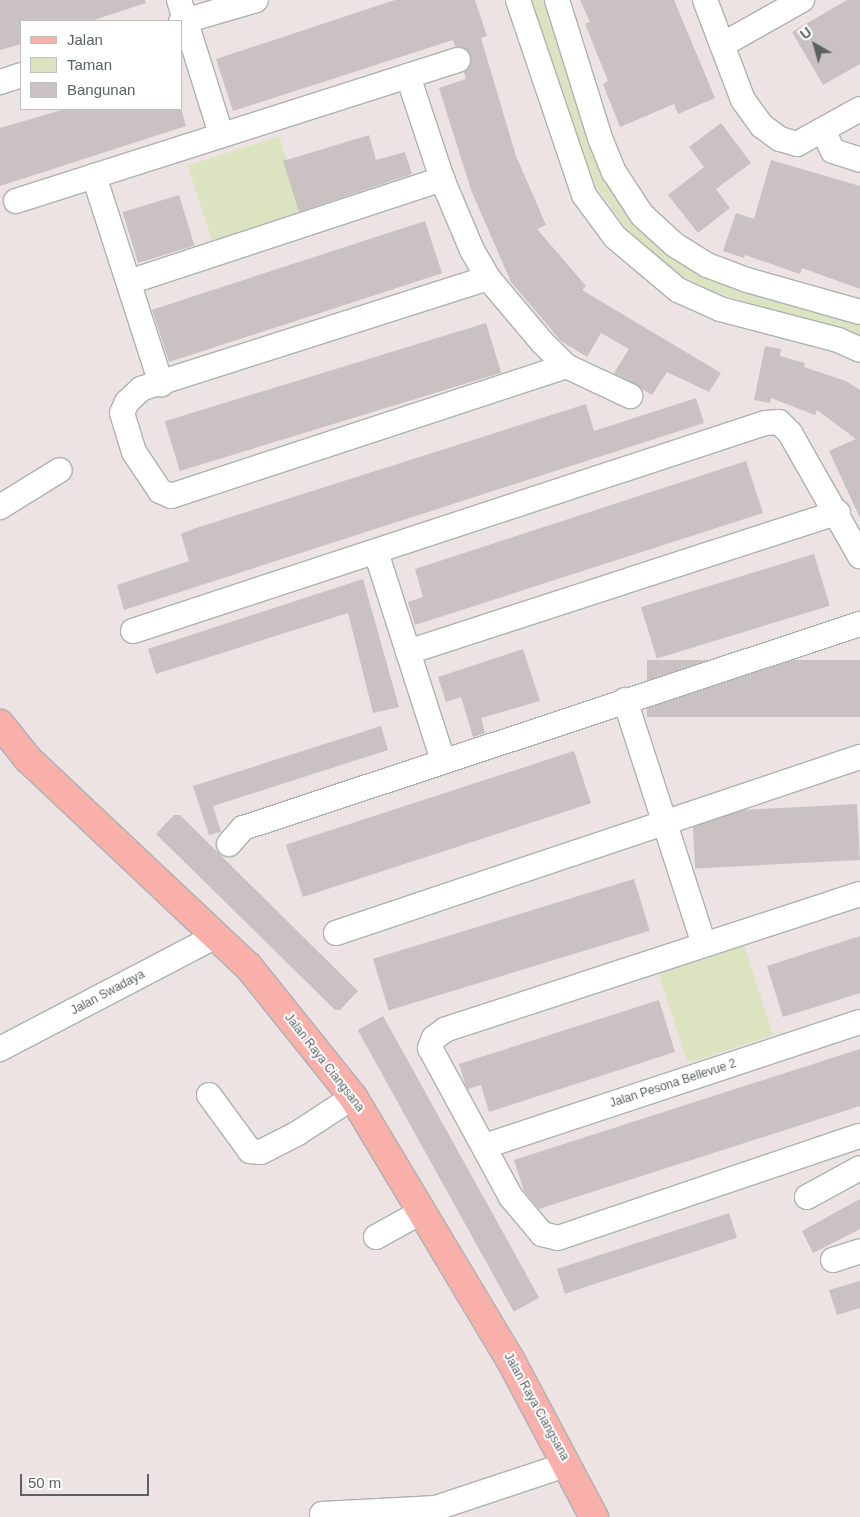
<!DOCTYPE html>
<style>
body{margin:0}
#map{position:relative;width:860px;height:1517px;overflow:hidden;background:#ede3e3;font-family:Helvetica,sans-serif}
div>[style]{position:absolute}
.green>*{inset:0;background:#dbe3c0;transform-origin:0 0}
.building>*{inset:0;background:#cac1c2;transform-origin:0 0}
.roads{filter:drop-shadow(1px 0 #acb2b2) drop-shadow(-1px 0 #acb2b2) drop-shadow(0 1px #acb2b2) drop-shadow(0 -1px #acb2b2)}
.minor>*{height:24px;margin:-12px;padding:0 12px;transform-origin:12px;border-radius:12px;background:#fff}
.major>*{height:28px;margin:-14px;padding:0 14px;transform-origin:14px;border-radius:14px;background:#fab0aa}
span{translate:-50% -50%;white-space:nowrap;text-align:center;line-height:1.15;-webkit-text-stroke:4px #fff;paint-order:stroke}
.street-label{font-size:12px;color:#5b6361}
.legend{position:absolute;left:20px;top:20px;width:162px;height:90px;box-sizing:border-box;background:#fff;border:1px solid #bdc1c0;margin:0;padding:6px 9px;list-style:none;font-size:15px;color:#5b6361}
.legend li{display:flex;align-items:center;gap:10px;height:25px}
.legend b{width:25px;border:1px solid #bdc1c0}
.north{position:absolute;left:790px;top:20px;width:50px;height:50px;-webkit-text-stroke:4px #fff;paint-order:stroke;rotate:322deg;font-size:14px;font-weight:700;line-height:20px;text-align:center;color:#5b6361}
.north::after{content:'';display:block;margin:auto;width:18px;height:22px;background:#5b6361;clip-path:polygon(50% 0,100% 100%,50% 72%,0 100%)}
.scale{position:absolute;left:20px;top:1474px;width:129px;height:22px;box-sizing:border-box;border:2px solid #5b6361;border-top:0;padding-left:6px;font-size:15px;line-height:18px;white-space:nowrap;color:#5b6361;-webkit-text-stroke:4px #fff;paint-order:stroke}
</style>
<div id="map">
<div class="green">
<div style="clip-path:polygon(531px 0,544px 0,606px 179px,659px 243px,860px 321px,860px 336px,711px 291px,685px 277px,651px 253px,625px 226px,595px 185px)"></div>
<div style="left:279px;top:136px;width:89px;height:96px;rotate:72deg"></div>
<div style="left:742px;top:939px;width:101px;height:90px;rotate:72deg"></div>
</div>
<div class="building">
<div style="clip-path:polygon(0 0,145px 0,146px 3px,91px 21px,21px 21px,21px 44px,0 50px)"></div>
<div style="clip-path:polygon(395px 0,475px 0,487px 36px,481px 38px,516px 156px,546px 225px,537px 229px,586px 286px,582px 290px,721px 373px,709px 392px,667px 372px,652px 395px,614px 373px,629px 349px,601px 333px,587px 357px,561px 341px,511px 282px,471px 190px,439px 88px,466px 79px,464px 72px,471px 63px,468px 50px,455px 46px,453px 40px,233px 111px,216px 59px)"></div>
<div style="clip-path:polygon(580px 0,674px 0,715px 98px,678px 114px,674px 104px,620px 127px,603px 84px,608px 81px,585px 24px,590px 22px)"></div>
<div style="clip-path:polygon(847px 0,860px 0,860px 64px,823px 85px,792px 32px)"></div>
<div style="clip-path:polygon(65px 109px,181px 109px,186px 126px,0 186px,0 128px)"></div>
<div style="clip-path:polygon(721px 123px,751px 163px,716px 189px,730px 208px,698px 233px,668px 195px,704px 167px,689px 147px)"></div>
<div style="clip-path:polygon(369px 135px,376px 160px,405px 152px,412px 174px,299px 212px,283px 161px)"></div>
<div style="clip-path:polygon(771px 160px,860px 186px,860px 289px,802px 268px,800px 274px,745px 255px,744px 258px,723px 251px,736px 213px,754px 219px)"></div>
<div style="left:179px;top:195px;width:53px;height:59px;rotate:73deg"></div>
<div style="left:425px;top:221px;width:55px;height:287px;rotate:72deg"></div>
<div style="left:486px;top:323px;width:52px;height:336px;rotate:73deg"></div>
<div style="clip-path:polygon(765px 346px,781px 349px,780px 356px,805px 363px,804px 367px,846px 381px,860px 390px,860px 518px,829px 451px,856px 439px,817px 410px,815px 415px,771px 398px,770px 403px,754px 400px)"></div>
<div style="clip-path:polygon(696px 398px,704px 423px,124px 610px,117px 585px,189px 561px,181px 534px,196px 528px,586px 404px,594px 431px)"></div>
<div style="clip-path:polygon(746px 461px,763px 513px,415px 625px,408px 602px,423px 597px,415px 569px)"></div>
<div style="left:814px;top:554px;width:54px;height:181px;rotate:73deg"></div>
<div style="clip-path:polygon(363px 579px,399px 707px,373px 713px,348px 613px,156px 674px,148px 649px)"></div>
<div style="clip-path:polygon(523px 649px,540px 701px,481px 718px,485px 733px,473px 737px,461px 697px,446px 702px,438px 677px)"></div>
<div style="left:860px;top:660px;width:57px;height:213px;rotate:90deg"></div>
<div style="clip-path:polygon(381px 726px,388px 750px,213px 806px,221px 832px,209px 835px,193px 786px)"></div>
<div style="left:574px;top:751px;width:55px;height:303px;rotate:72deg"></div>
<div style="left:857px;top:804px;width:56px;height:165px;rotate:87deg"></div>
<div style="clip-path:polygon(174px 815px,180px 815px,358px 991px,340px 1010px,335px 1010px,156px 834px)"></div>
<div style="left:634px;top:879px;width:54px;height:273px;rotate:73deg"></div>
<div style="clip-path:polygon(860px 936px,860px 993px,783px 1017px,767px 966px)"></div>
<div style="clip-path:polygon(659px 1000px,675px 1052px,489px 1112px,481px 1085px,468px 1089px,465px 1084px,459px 1064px)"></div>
<div style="left:383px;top:1016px;width:322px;height:29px;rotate:61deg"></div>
<div style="clip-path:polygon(860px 1049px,860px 1106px,545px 1207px,539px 1209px,524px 1191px,514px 1160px)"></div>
<div style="clip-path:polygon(860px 1199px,860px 1229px,813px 1253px,802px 1231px)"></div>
<div style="left:729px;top:1213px;width:26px;height:181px;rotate:72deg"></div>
<div style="clip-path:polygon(860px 1281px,860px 1308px,837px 1315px,829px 1290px)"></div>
</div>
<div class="roads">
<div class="minor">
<div style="left:179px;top:0;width:140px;rotate:72.6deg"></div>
<div style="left:518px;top:0;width:206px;rotate:71.3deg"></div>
<div style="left:584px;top:195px;width:52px;rotate:53.6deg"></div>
<div style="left:615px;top:237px;width:82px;rotate:40.1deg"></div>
<div style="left:678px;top:290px;width:46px;rotate:24.3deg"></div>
<div style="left:720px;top:309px;width:122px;rotate:14.7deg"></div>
<div style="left:838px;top:340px;width:24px;rotate:24deg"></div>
<div style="left:557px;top:0;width:145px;rotate:72.7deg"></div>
<div style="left:600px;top:138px;width:37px;rotate:68deg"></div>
<div style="left:614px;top:172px;width:51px;rotate:56.9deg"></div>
<div style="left:642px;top:215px;width:45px;rotate:42.3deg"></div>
<div style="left:675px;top:245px;width:38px;rotate:32deg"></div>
<div style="left:707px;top:265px;width:43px;rotate:20.6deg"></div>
<div style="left:747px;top:280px;width:117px;rotate:15.8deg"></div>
<div style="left:705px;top:0;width:107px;rotate:69.2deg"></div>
<div style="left:743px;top:100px;width:32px;rotate:54deg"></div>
<div style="left:762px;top:126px;width:22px;rotate:36deg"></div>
<div style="left:780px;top:139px;width:18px;rotate:16deg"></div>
<div style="left:797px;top:144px;width:72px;rotate:-29.1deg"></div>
<div style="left:181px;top:22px;width:78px;rotate:-16.3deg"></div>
<div style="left:722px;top:45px;width:92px;rotate:-29.4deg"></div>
<div style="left:408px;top:76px;width:108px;rotate:71.7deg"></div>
<div style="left:442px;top:179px;width:77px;rotate:67.1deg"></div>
<div style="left:472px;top:250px;width:32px;rotate:60deg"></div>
<div style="left:488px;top:278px;width:84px;rotate:49.8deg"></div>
<div style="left:542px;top:342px;width:34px;rotate:45deg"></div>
<div style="left:566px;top:366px;width:71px;rotate:25.1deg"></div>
<div style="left:0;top:82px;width:22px;rotate:-18deg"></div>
<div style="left:823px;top:130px;width:23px;rotate:65deg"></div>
<div style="left:833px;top:151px;width:28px;rotate:18deg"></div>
<div style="left:94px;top:176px;width:219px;rotate:72.1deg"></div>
<div style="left:16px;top:201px;width:464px;rotate:-17.7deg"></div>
<div style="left:488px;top:278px;width:364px;rotate:162.3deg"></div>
<div style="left:141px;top:389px;width:19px;rotate:137deg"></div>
<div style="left:127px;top:402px;width:12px;rotate:114deg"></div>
<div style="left:122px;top:413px;width:41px;rotate:72.9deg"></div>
<div style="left:134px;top:452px;width:47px;rotate:56.3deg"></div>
<div style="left:160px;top:491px;width:12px;rotate:24deg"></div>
<div style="left:171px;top:496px;width:416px;rotate:-18.2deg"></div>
<div style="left:129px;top:282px;width:330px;rotate:-18.2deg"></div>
<div style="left:0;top:507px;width:70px;rotate:-31.7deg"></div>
<div style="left:376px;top:552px;width:219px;rotate:72.2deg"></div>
<div style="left:133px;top:631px;width:665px;rotate:-18.22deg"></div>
<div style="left:765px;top:423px;width:14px;rotate:-4deg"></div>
<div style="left:779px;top:422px;width:16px;rotate:45deg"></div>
<div style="left:790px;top:433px;width:142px;rotate:60.4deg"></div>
<div style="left:408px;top:652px;width:452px;rotate:-18deg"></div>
<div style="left:625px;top:700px;width:256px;rotate:72.1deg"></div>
<div style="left:229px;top:844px;width:21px;rotate:-49deg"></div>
<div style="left:243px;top:828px;width:650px;rotate:-18.3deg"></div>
<div style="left:860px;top:894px;width:437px;rotate:161.9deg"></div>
<div style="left:445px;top:1030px;width:14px;rotate:144deg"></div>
<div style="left:434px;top:1038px;width:11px;rotate:112deg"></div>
<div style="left:430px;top:1048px;width:170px;rotate:61.5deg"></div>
<div style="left:511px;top:1197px;width:48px;rotate:50deg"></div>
<div style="left:542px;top:1234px;width:16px;rotate:14deg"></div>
<div style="left:558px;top:1238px;width:319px;rotate:-18.7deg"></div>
<div style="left:336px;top:933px;width:553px;rotate:-18.57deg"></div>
<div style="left:0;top:1049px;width:244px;rotate:-27.6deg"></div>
<div style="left:209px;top:1095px;width:69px;rotate:53.8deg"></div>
<div style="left:250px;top:1151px;width:11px;rotate:5deg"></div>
<div style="left:261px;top:1152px;width:42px;rotate:-27.2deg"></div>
<div style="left:298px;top:1133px;width:66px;rotate:-33.2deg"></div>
<div style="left:485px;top:1146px;width:395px;rotate:-18.3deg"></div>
<div style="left:807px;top:1197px;width:60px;rotate:-28.7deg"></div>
<div style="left:376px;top:1237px;width:54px;rotate:-29deg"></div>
<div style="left:833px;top:1260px;width:28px;rotate:-18deg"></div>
<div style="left:322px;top:1514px;width:114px;rotate:-3deg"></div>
<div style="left:436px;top:1508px;width:139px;rotate:-18.4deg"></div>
</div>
<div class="major">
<div style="left:0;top:724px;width:45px;rotate:51.3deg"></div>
<div style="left:28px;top:759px;width:302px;rotate:43.3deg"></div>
<div style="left:248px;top:966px;width:168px;rotate:51.3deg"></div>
<div style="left:353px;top:1097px;width:308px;rotate:59.1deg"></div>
<div style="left:511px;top:1361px;width:177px;rotate:62deg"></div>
</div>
</div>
<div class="street-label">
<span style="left:108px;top:993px;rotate:-28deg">Jalan Swadaya</span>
<span style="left:324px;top:1063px;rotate:52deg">Jalan Raya Ciangsana</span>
<span style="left:673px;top:1084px;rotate:-18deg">Jalan Pesona Bellevue 2</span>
<span style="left:536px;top:1407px;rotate:61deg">Jalan Raya Ciangsana</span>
</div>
<ul class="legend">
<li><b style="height:6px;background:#fab0aa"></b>Jalan</li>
<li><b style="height:14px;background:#dbe3c0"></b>Taman</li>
<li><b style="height:14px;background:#cac1c2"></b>Bangunan</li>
</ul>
<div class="north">U</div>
<div class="scale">50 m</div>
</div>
